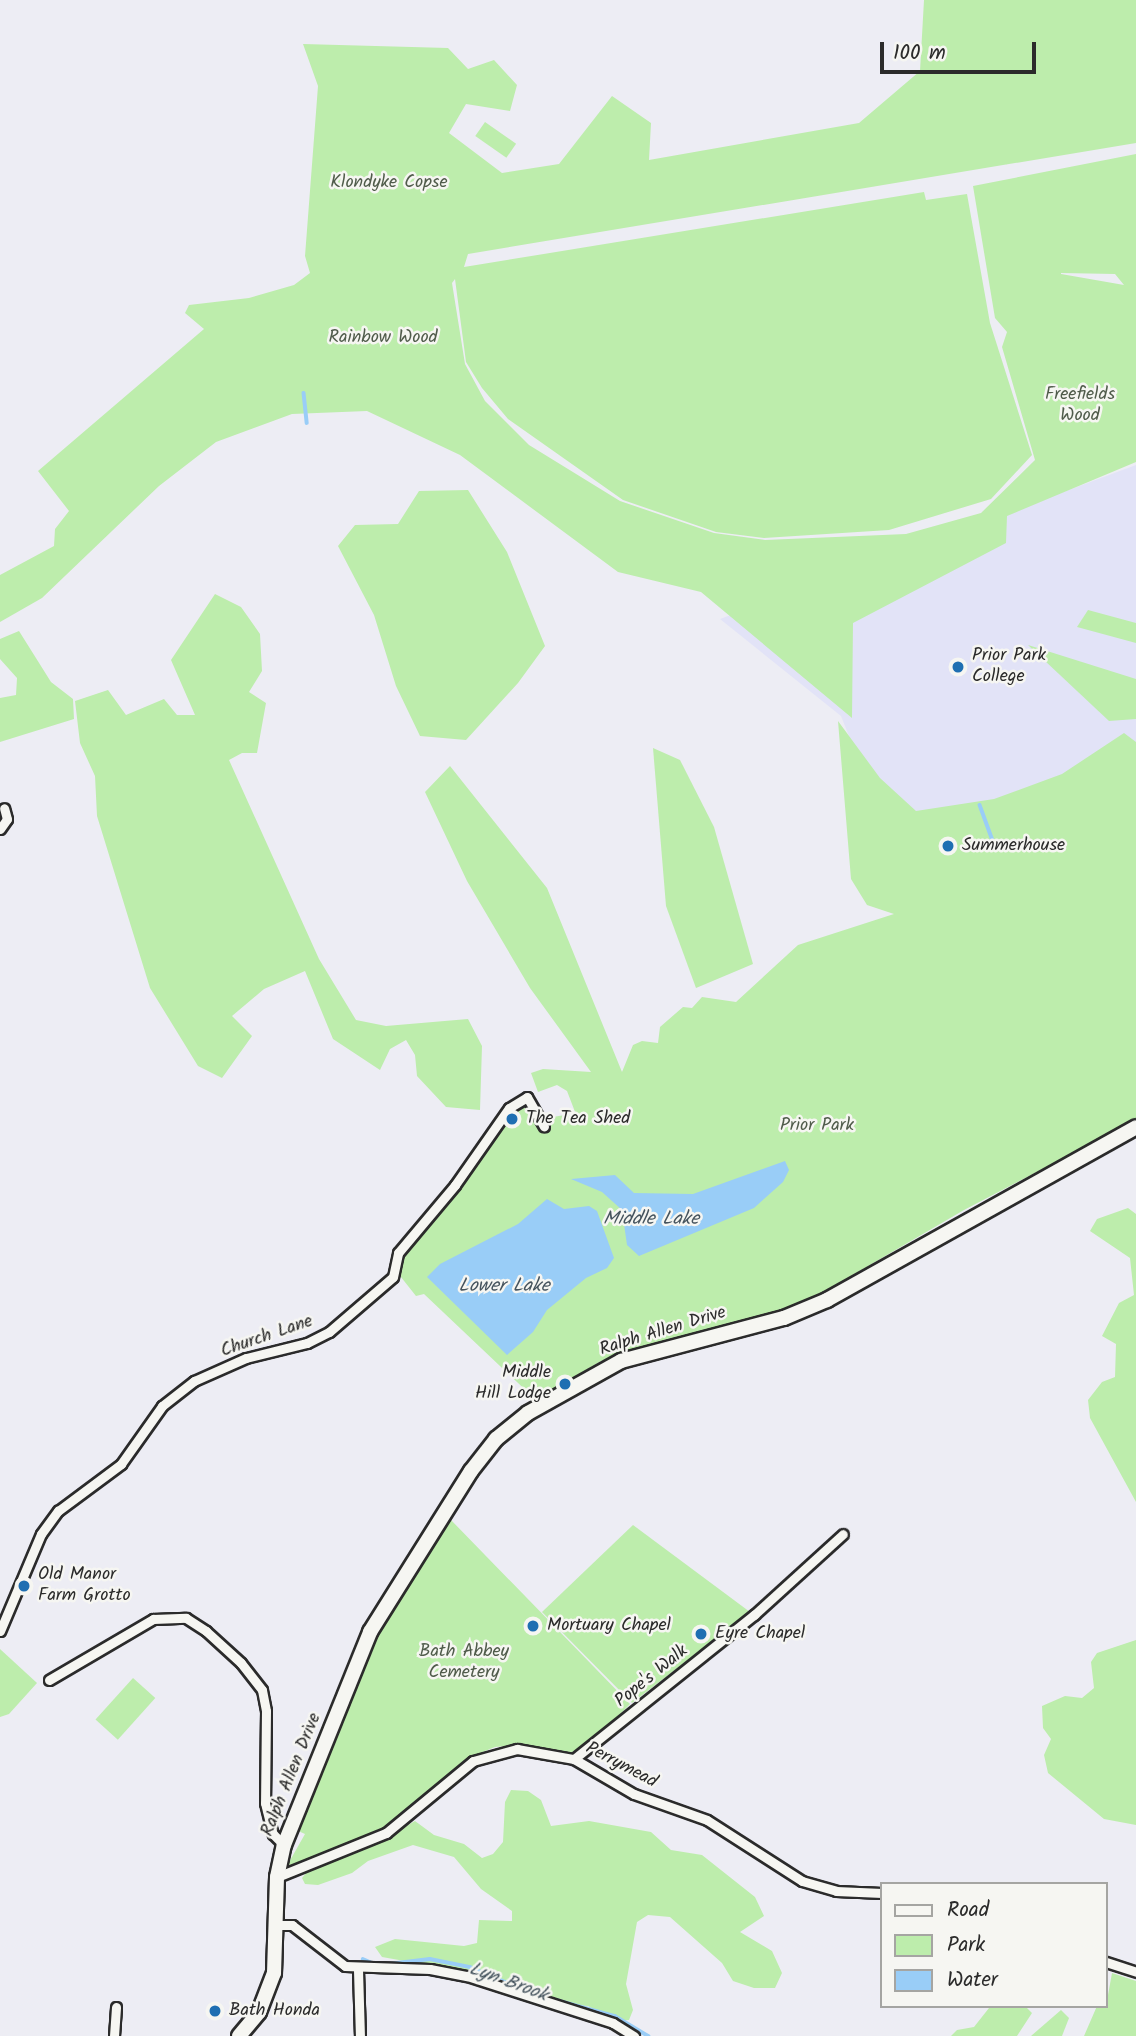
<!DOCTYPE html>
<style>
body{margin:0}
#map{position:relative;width:1136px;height:2036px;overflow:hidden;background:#ededf4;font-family:Kalam,sans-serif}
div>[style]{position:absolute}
.built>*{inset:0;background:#e2e3f7}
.green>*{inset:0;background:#bdedac;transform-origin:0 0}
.water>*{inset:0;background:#99cdf7}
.stream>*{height:3.5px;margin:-1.75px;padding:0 1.75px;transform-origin:1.75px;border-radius:1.75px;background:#99cdf7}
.roads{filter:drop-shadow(2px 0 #2b2b2b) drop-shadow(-2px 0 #2b2b2b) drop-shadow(0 2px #2b2b2b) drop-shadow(0 -2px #2b2b2b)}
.minor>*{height:9px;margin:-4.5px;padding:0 4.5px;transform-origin:4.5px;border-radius:4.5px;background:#f6f6f2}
.primary>*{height:14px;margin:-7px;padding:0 7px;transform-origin:7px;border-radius:7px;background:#f6f6f2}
.dots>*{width:19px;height:19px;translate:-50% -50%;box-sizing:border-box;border:4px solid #f6f6f2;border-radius:50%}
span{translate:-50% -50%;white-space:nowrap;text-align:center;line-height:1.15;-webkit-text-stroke:5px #f6f6f2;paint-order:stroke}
.park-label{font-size:18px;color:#505c4b}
.poi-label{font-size:18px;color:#2b2b2b}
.left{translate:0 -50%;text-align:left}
.right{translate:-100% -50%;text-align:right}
.street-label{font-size:18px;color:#2b2b2b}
.water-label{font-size:19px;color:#46545e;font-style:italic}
.legend{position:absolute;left:880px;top:1882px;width:228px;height:126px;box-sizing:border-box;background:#f6f6f2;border:2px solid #a5a5a2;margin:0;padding:9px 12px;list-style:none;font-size:21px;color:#2b2b2b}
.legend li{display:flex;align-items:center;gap:14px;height:35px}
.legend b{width:35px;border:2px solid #a5a5a2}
.scale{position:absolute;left:880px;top:42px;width:156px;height:32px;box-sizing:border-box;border:4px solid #2b2b2b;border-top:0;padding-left:9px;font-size:21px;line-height:24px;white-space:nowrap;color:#2b2b2b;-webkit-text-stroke:5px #f6f6f2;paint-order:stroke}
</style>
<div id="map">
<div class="built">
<div style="clip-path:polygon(1136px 465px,1136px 778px,887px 832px,841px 716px,720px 619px)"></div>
</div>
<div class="green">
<div style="clip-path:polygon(evenodd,924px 0,1136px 0,1136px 143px,468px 254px,464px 267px,924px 192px,926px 200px,967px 194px,990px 323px,1032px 455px,991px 499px,889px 530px,764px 538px,716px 532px,623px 500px,508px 419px,482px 388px,466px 362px,455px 279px,452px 283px,465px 364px,485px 401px,529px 445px,620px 501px,714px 533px,765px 540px,906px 534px,981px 513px,1035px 460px,1002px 347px,1007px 332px,995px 318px,973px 186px,1136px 154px,1136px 462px,1007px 516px,1006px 543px,853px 623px,852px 718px,701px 592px,618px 572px,460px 455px,367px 411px,292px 414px,216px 442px,159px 486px,42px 598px,0 622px,0 575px,54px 546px,55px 529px,69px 511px,38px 471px,204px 329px,185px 313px,189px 305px,249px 298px,294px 285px,310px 273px,305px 256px,318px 86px,303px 44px,448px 48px,468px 69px,494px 60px,517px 85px,510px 111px,466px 104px,449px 133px,502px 173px,559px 164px,612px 96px,651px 123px,649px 160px,859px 123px,920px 71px,924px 0,1061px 273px,1115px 274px,1124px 285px,1061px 274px,1061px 273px)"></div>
<div style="left:485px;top:122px;width:38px;height:17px;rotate:35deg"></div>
<div style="clip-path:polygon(468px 490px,507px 552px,545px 646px,518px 683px,466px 740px,420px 736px,396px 686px,374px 615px,338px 546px,355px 525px,398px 524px,419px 491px)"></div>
<div style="clip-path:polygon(215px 594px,241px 607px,260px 634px,262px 671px,249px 692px,266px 703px,257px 753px,242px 753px,229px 760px,319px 959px,356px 1020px,386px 1026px,468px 1019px,482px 1046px,480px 1110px,446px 1107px,417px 1076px,415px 1055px,406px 1040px,390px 1049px,380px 1070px,333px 1039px,305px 971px,264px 989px,232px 1016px,252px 1036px,222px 1078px,198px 1066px,150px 988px,97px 816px,95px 776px,80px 743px,75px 701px,108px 690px,126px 715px,164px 699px,177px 715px,195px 715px,171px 660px)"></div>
<div style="clip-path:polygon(1088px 610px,1136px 623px,1136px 643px,1077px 627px)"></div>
<div style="clip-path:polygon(19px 631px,51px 682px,73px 699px,74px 719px,0 742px,0 698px,16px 695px,17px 678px,0 659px,0 639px)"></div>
<div style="clip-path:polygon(1028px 645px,1136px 679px,1136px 719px,1109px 721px)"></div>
<div style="clip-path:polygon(838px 721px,880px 778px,916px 811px,994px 799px,1062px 774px,1124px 733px,1136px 742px,1136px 1120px,964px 1210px,791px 1311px,601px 1361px,536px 1400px,424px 1294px,416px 1296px,393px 1267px,459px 1187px,499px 1120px,523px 1101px,534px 1120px,565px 1115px,577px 1117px,567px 1091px,557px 1085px,538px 1092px,531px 1073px,543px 1069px,591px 1072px,530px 988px,467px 881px,425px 792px,450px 766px,547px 888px,622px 1072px,633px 1045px,642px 1041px,658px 1043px,660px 1027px,683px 1007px,692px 1008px,702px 997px,736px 1002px,798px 945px,894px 914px,867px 905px,851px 879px)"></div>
<div style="clip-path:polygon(653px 748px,680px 760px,714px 827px,753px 964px,696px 988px,666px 906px)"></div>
<div style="clip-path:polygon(1128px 1208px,1136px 1214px,1136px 1502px,1090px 1418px,1088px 1400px,1102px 1382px,1115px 1377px,1116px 1344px,1102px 1336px,1119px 1303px,1134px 1295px,1130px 1258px,1090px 1231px,1097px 1219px)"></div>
<div style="clip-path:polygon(451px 1520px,630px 1704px,598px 1737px,567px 1755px,517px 1745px,495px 1747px,473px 1756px,384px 1828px,292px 1866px,288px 1864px,305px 1834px,296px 1830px,380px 1626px)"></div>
<div style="clip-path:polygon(633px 1525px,750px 1612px,632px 1703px,542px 1612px)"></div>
<div style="clip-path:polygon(1136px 1640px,1136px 1825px,1104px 1819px,1048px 1773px,1044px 1755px,1051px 1739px,1043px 1728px,1042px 1706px,1065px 1696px,1082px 1698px,1094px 1688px,1091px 1662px,1097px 1653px)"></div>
<div style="clip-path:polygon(0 1649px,37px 1683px,9px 1714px,0 1717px)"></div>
<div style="left:133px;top:1678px;width:30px;height:56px;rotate:42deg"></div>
<div style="clip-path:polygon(511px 1790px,528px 1791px,541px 1800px,551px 1826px,589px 1821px,651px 1832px,671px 1850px,702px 1855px,755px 1897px,764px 1916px,740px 1932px,772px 1951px,782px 1973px,775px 1988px,754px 1988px,733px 1981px,722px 1963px,670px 1917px,648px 1915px,637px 1922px,626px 1984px,633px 2010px,629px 2020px,616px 2021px,588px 2006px,561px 2004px,427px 1965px,382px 1957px,375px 1947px,395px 1939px,464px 1946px,477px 1943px,479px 1920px,512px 1921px,512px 1911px,481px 1889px,454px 1857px,413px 1845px,368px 1861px,352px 1873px,318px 1885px,305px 1884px,302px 1878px,307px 1872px,377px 1843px,415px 1821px,434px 1835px,464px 1844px,482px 1858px,493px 1854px,503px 1842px,505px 1802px)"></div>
<div style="clip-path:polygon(1112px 1973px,1136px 1981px,1136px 2036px,1084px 2036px,1097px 2006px,1106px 2006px)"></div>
<div style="clip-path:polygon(1025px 2006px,1032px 2013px,1017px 2036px,951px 2036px,957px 2030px,974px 2027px,989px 2008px)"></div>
<div style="clip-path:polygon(1061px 2010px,1069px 2018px,1062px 2036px,1031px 2036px)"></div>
</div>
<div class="water">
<div style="clip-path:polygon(785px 1161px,789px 1170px,783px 1182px,754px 1208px,639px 1256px,627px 1245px,622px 1210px,602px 1192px,571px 1179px,615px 1175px,634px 1193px,693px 1194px)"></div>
<div style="clip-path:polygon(547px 1199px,564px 1209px,589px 1206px,597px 1211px,614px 1258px,607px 1268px,586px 1278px,547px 1310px,533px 1332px,507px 1355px,427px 1277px,440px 1264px,518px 1224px)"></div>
</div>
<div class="stream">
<div style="left:304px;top:393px;width:30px;rotate:84deg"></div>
<div style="left:980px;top:805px;width:47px;rotate:70deg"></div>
<div style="left:363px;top:1959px;width:12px;rotate:24deg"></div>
<div style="left:389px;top:1964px;width:41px;rotate:-7deg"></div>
<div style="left:430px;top:1959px;width:41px;rotate:11.3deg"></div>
<div style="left:470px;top:1967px;width:64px;rotate:23deg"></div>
<div style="left:556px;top:2000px;width:61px;rotate:15.2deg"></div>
<div style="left:615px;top:2016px;width:39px;rotate:31deg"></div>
</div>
<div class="roads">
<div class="minor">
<div style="left:0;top:829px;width:12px;rotate:-55deg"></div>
<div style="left:7px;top:819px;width:11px;rotate:-105deg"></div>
<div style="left:0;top:1631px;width:105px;rotate:-67.1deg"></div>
<div style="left:41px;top:1534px;width:29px;rotate:-54deg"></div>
<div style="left:58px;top:1511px;width:79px;rotate:-36.7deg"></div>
<div style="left:121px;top:1464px;width:71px;rotate:-54.7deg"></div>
<div style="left:162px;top:1406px;width:41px;rotate:-38deg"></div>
<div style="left:194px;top:1381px;width:57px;rotate:-23.9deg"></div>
<div style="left:246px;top:1358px;width:63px;rotate:-13.8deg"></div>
<div style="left:307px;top:1343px;width:25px;rotate:-27deg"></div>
<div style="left:329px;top:1332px;width:84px;rotate:-40.7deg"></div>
<div style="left:393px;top:1277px;width:25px;rotate:-78deg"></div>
<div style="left:398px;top:1253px;width:89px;rotate:-50deg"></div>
<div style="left:455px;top:1185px;width:94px;rotate:-55deg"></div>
<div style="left:509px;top:1108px;width:21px;rotate:-31deg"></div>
<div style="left:527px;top:1097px;width:34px;rotate:60deg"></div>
<div style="left:49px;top:1680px;width:121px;rotate:-30.4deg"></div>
<div style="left:153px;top:1619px;width:33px;rotate:-2deg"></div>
<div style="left:186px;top:1618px;width:24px;rotate:33deg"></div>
<div style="left:206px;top:1631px;width:47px;rotate:42.4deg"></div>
<div style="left:241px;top:1663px;width:34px;rotate:52deg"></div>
<div style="left:262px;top:1690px;width:21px;rotate:79deg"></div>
<div style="left:266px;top:1711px;width:92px;rotate:90.6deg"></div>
<div style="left:265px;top:1803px;width:32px;rotate:76deg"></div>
<div style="left:273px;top:1834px;width:16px;rotate:45deg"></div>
<div style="left:574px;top:1759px;width:231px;rotate:-38.7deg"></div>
<div style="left:754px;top:1615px;width:120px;rotate:-42.3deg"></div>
<div style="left:277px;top:1877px;width:118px;rotate:-22deg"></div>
<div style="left:386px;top:1833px;width:113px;rotate:-39.6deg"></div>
<div style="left:473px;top:1761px;width:46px;rotate:-15.3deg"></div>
<div style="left:517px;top:1749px;width:58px;rotate:10deg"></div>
<div style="left:574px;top:1759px;width:69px;rotate:30.3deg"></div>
<div style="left:634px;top:1794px;width:77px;rotate:19.6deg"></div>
<div style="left:707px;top:1820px;width:113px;rotate:32.7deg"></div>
<div style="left:802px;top:1881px;width:35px;rotate:16deg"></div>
<div style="left:836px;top:1891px;width:46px;rotate:2.5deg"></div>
<div style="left:273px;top:1925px;width:19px"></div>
<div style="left:292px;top:1925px;width:67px;rotate:37.7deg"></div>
<div style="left:345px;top:1966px;width:85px;rotate:2deg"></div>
<div style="left:430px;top:1969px;width:38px;rotate:11deg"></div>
<div style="left:467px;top:1976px;width:153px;rotate:17.8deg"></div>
<div style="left:613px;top:2023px;width:25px;rotate:32deg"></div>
<div style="left:1106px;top:1962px;width:32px;rotate:18deg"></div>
<div style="left:358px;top:1970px;width:66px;rotate:88.3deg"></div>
<div style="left:114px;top:2036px;width:29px;rotate:-86deg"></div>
</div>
<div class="primary">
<div style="left:239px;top:2036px;width:31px;rotate:-50deg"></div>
<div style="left:259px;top:2012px;width:42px;rotate:-69deg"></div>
<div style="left:274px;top:1973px;width:96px;rotate:-88.2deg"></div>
<div style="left:277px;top:1877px;width:33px;rotate:-78deg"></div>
<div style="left:284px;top:1845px;width:230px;rotate:-68deg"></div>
<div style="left:370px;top:1632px;width:190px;rotate:-57.9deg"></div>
<div style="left:471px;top:1471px;width:41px;rotate:-52deg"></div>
<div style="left:496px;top:1439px;width:41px;rotate:-39.1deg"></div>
<div style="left:528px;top:1413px;width:107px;rotate:-29.2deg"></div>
<div style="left:621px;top:1361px;width:169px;rotate:-14.8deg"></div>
<div style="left:784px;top:1318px;width:47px;rotate:-22.7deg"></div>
<div style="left:827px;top:1300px;width:354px;rotate:-29.2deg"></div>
</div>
</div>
<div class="dots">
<div style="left:958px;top:667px;background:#1f6fb2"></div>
<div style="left:948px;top:846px;background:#1f6fb2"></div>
<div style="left:512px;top:1119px;background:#1f6fb2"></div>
<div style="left:565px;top:1384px;background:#1f6fb2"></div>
<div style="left:24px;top:1586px;background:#1f6fb2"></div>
<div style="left:533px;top:1626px;background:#1f6fb2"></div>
<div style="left:701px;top:1634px;background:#1f6fb2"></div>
<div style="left:215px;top:2011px;background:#1f6fb2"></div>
</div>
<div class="park-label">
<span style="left:389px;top:183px">Klondyke Copse</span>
<span style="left:383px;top:338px">Rainbow Wood</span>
<span style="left:1080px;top:406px">Freefields<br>Wood</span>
<span style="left:817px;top:1126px">Prior Park</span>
<span style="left:464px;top:1663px">Bath Abbey<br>Cemetery</span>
</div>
<div class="poi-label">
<span class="left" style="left:972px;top:667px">Prior Park<br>College</span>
<span class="left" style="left:962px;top:846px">Summerhouse</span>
<span class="left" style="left:526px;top:1119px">The Tea Shed</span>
<span class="right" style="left:551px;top:1384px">Middle<br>Hill Lodge</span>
<span class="left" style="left:38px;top:1586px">Old Manor<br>Farm Grotto</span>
<span class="left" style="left:547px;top:1626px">Mortuary Chapel</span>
<span class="left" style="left:715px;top:1634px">Eyre Chapel</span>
<span class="left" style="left:229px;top:2011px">Bath Honda</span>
</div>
<div class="street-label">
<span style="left:663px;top:1332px;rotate:-17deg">Ralph Allen Drive</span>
<span style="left:267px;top:1337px;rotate:-19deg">Church Lane</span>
<span style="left:652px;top:1677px;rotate:-39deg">Pope's Walk</span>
<span style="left:621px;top:1766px;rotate:28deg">Perrymead</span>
<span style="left:292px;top:1775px;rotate:-68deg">Ralph Allen Drive</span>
</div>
<div class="water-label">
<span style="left:651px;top:1220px">Middle Lake</span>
<span style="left:504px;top:1287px">Lower Lake</span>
<span style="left:508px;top:1983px;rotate:20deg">Lyn Brook</span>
</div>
<ul class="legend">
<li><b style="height:9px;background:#f6f6f2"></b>Road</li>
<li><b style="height:19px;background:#bdedac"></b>Park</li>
<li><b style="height:19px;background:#99cdf7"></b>Water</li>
</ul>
<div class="scale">100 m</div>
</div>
